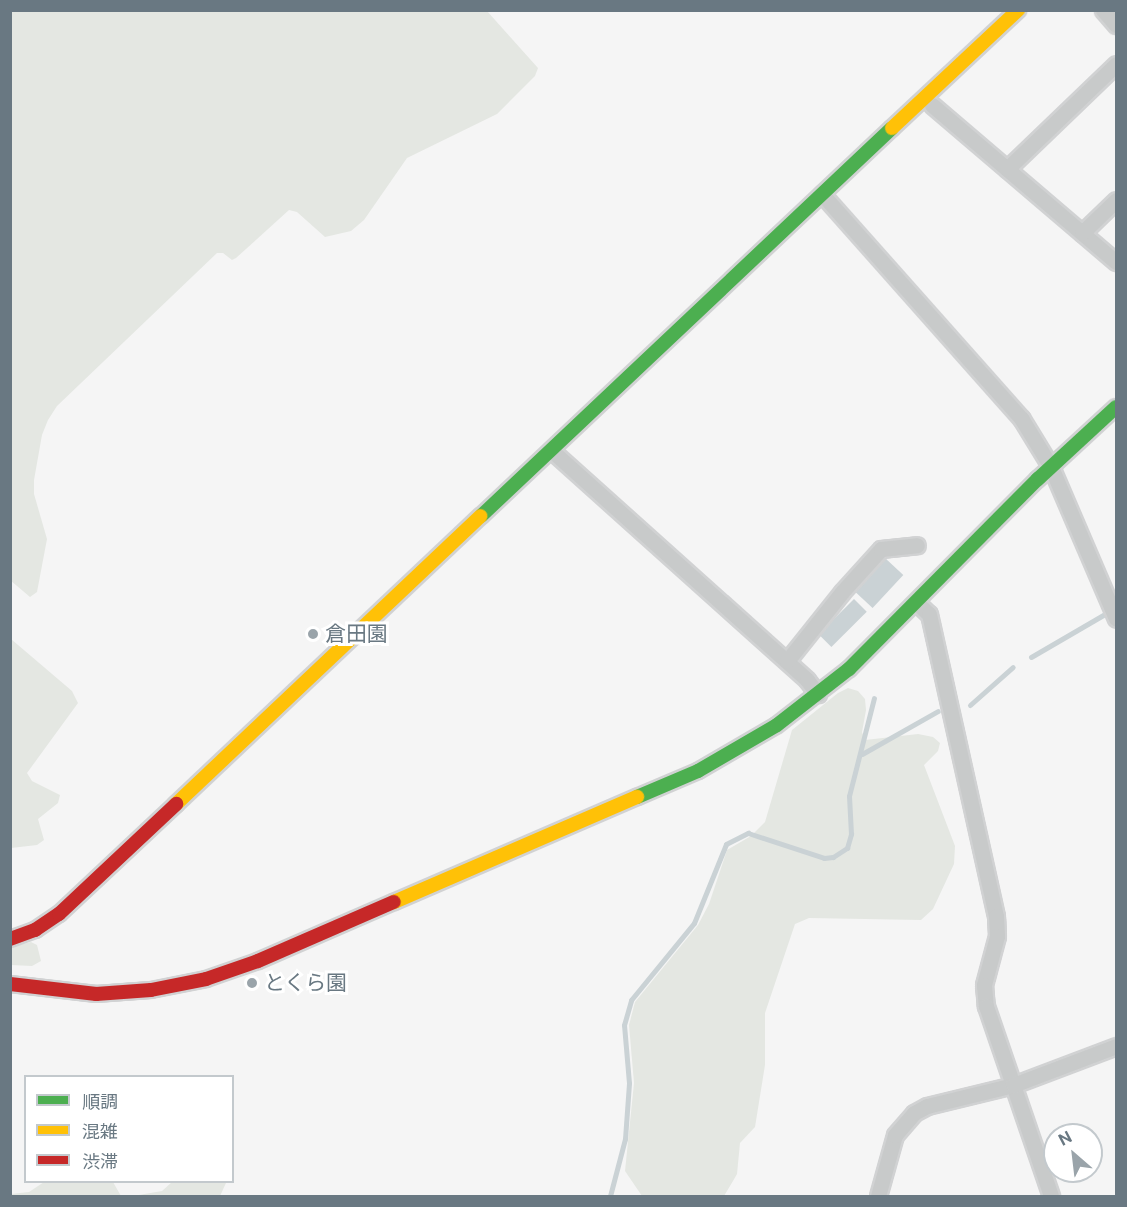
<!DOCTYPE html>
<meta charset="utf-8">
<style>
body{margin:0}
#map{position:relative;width:1127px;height:1207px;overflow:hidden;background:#f5f5f5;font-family:"Public Sans","Noto Sans JP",sans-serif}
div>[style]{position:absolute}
.green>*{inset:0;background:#e4e7e2}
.water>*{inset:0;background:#cad2d5;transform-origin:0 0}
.stream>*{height:5px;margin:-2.5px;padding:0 2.5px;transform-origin:2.5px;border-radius:2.5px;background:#cad2d5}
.roads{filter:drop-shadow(2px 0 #d1d2d3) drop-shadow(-2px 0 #d1d2d3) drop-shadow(0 2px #d1d2d3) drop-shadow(0 -2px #d1d2d3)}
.street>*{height:15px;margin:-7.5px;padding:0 7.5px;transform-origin:7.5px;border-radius:7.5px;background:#c8caca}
.fast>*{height:14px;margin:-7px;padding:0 7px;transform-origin:7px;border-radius:7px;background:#4caf50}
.slow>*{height:14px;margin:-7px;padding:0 7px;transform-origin:7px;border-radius:7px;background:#ffc107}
.jam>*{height:14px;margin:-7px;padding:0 7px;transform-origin:7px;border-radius:7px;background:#c62828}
.dots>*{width:16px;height:16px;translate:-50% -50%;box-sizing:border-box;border:3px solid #fff;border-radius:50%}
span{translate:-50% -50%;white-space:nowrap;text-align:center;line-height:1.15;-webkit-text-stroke:6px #fff;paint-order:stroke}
.poi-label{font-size:21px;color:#697882}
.left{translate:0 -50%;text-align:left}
.frame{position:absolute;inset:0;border:12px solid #697882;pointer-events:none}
.legend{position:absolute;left:24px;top:1075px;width:210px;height:108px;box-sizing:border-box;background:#fff;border:2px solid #c3c9cd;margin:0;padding:8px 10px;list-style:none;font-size:18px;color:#697882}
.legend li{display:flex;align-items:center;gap:12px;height:30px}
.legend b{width:30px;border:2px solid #c3c9cd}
.north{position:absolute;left:1043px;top:1123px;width:60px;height:60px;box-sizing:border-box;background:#fff;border:2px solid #c3c9cd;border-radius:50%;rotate:332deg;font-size:16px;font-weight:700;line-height:24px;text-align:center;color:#697882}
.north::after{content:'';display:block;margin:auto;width:21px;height:27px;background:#9aa4aa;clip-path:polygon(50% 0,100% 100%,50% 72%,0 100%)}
</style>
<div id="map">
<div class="green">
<div style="clip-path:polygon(10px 11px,487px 11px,538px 68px,535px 76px,497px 114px,407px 158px,364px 220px,351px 231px,325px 237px,297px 212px,289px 210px,236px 258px,232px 260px,223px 253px,217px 253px,57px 406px,48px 420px,42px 435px,34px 480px,34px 494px,47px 539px,37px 592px,30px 597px,10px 580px)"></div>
<div style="clip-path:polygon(11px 639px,72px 691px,78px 703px,27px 773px,32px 781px,60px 795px,58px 803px,38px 819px,44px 840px,37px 845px,11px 848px)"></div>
<div style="clip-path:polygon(848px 688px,858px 691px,865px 699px,866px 710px,862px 732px,865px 740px,918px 734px,933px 737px,940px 743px,938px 751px,924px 765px,955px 846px,954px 864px,933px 909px,921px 920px,809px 918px,795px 924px,765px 1013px,765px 1065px,755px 1127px,740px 1143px,737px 1174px,733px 1181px,724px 1196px,642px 1196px,625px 1171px,634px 1083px,629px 1025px,635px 1002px,698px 925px,709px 904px,727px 850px,751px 836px,765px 822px,792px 730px,838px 693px)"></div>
<div style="clip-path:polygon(31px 942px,37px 945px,41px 961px,32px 966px,11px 965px,11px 947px)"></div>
<div style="clip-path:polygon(44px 1182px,113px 1182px,121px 1196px,11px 1196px,11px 1194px,29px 1192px)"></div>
<div style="clip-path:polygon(172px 1182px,225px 1182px,226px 1183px,220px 1196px,133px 1196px,162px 1191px)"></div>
</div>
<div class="water">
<div style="left:885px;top:558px;width:25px;height:45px;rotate:43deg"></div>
<div style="left:854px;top:599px;width:18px;height:50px;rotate:45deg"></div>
</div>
<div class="stream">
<div style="left:1031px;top:657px;width:86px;rotate:-30.2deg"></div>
<div style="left:970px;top:705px;width:57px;rotate:-41.5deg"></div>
<div style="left:862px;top:754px;width:87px;rotate:-29.5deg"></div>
<div style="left:610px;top:1196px;width:59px;rotate:-75.3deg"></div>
<div style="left:625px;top:1139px;width:56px;rotate:-85.9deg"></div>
<div style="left:629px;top:1083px;width:58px;rotate:-94.9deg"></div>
<div style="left:624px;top:1025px;width:26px;rotate:-74deg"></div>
<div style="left:631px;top:1000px;width:99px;rotate:-50.7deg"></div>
<div style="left:694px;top:923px;width:85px;rotate:-67.9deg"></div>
<div style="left:726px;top:844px;width:25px;rotate:-27deg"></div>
<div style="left:748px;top:833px;width:80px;rotate:18.2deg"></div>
<div style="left:824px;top:858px;width:9px;rotate:-6deg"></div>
<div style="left:833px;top:857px;width:17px;rotate:-33deg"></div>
<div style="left:847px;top:848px;width:15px;rotate:-74deg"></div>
<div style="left:851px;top:834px;width:38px;rotate:-93deg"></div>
<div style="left:849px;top:796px;width:101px;rotate:-75.7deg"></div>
</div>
<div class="roads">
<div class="street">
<div style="left:1103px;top:10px;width:20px;rotate:49deg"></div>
<div style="left:932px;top:105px;width:242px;rotate:40.5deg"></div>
<div style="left:1007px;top:169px;width:151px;rotate:-43.9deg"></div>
<div style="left:822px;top:194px;width:300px;rotate:48.4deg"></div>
<div style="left:1021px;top:418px;width:57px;rotate:58.5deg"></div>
<div style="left:1051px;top:467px;width:165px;rotate:66.8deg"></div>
<div style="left:1082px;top:233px;width:47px;rotate:-44.1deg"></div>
<div style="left:551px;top:450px;width:344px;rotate:41.9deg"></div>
<div style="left:807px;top:680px;width:18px;rotate:52deg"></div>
<div style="left:917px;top:603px;width:16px;rotate:43deg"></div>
<div style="left:929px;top:614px;width:309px;rotate:77.5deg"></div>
<div style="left:996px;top:916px;width:20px;rotate:87deg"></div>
<div style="left:997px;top:936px;width:51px;rotate:104.9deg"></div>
<div style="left:984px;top:985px;width:21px;rotate:85deg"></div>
<div style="left:986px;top:1006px;width:201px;rotate:71.1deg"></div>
<div style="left:787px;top:661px;width:88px;rotate:-51.4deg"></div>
<div style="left:842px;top:592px;width:58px;rotate:-47.8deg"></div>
<div style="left:881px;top:549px;width:36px;rotate:-6deg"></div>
<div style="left:878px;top:1196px;width:63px;rotate:-74.4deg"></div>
<div style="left:895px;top:1135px;width:29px;rotate:-49deg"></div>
<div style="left:914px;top:1113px;width:15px;rotate:-28deg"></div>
<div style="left:927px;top:1106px;width:89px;rotate:-13.7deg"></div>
<div style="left:1013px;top:1085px;width:110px;rotate:-20.7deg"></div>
</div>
<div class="fast">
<div style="left:481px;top:516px;width:565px;rotate:-43.35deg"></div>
<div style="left:637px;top:797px;width:66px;rotate:-23.1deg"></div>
<div style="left:698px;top:771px;width:91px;rotate:-30.2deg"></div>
<div style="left:777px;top:725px;width:91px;rotate:-37.9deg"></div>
<div style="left:849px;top:669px;width:268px;rotate:-45.2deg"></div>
<div style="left:1038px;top:479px;width:106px;rotate:-42.7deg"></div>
</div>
<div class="slow">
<div style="left:892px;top:128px;width:173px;rotate:-43.1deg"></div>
<div style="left:176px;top:804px;width:419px;rotate:-43.4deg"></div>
<div style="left:394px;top:902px;width:265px;rotate:-23.4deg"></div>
</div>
<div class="jam">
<div style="left:10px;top:939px;width:27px;rotate:-20deg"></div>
<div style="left:35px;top:930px;width:29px;rotate:-34deg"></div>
<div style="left:59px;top:914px;width:161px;rotate:-43.2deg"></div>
<div style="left:10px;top:984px;width:87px;rotate:6.6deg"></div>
<div style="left:96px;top:994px;width:55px;rotate:-4.2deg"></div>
<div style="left:151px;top:990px;width:56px;rotate:-11.3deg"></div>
<div style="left:206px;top:979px;width:55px;rotate:-19.1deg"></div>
<div style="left:258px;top:961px;width:148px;rotate:-23.5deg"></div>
</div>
</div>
<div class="dots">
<div style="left:313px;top:634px;background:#9aa4aa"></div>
<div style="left:252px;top:983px;background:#9aa4aa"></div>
</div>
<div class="poi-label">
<span class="left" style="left:325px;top:634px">倉田園</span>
<span class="left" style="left:264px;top:983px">とくら園</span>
</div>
<div class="frame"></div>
<ul class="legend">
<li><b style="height:8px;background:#4caf50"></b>順調</li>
<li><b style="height:8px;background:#ffc107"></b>混雑</li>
<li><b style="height:8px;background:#c62828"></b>渋滞</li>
</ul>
<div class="north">N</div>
</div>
